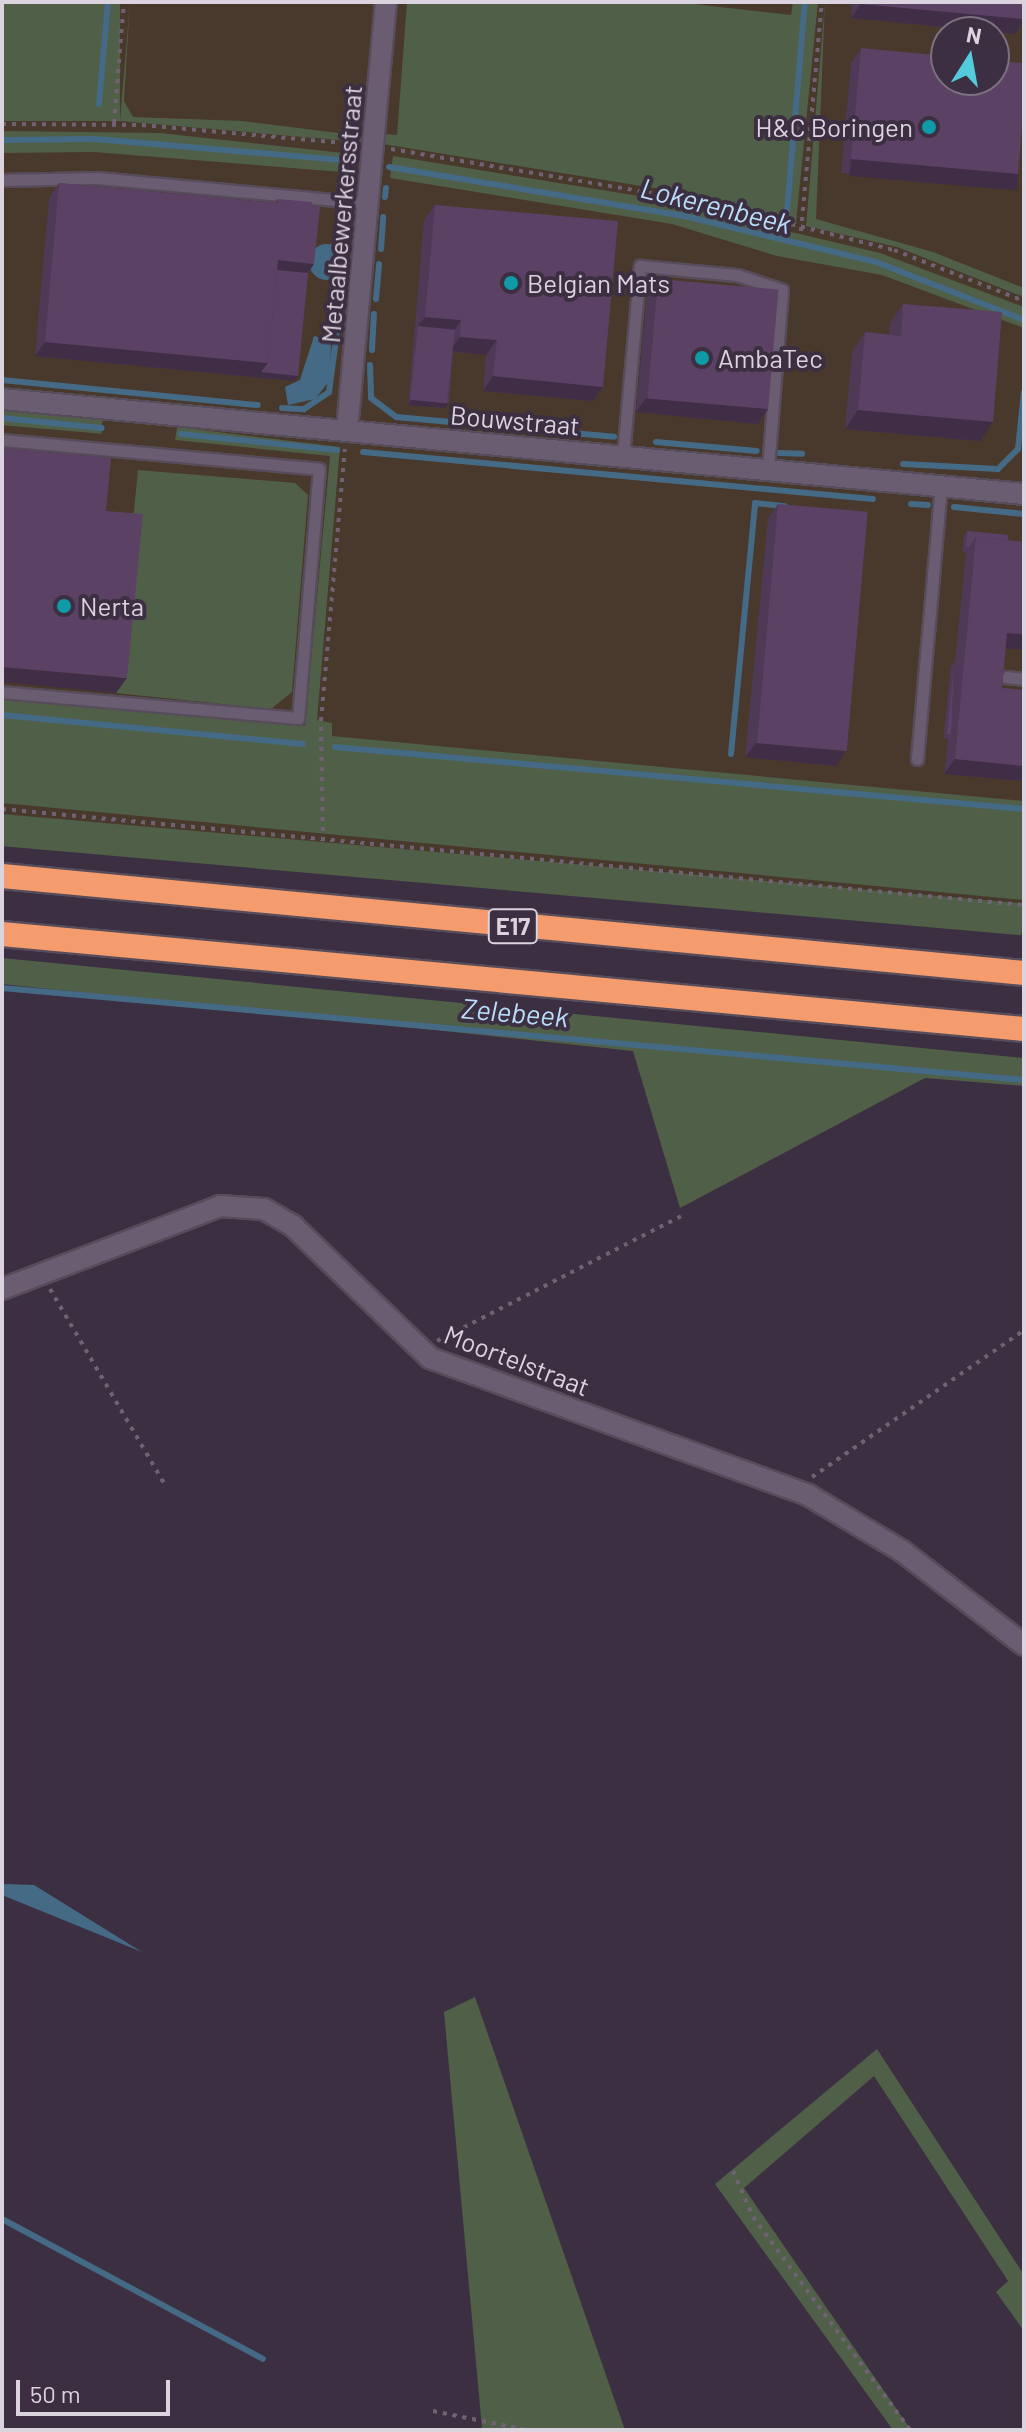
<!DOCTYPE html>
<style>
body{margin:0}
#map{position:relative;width:1026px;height:2432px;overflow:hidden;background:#3c2f41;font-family:Barlow,sans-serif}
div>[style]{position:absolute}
.industrial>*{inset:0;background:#48392c}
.green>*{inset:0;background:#505f48;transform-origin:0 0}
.water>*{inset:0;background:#456a86}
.round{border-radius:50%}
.stream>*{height:6px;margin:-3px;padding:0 3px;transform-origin:3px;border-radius:3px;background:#456a86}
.path>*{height:4px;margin-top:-2px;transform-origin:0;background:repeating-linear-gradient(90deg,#6f6373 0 4px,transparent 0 10px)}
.roads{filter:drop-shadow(2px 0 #574c5a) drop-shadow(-2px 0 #574c5a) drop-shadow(0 2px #574c5a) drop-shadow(0 -2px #574c5a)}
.lane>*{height:11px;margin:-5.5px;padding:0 5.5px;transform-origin:5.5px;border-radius:5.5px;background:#6b5d71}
.street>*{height:20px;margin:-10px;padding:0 10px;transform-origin:10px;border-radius:10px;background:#6b5d71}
.highway>*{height:24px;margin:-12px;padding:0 12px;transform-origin:12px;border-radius:12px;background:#f49c6d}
.wall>*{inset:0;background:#4e3956}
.shaded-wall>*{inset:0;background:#402e46;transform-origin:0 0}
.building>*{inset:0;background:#5b4264;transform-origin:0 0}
.dots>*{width:22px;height:22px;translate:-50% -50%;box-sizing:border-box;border:4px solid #3c2f41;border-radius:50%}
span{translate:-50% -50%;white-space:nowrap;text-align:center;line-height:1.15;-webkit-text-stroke:8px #3c2f41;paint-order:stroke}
.shield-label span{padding:2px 6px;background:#3c2f41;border:2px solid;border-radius:6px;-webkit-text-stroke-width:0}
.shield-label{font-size:24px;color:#dbd3de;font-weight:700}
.poi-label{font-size:26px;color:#dbd3de}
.right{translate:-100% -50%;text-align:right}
.left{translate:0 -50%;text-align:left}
.street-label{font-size:26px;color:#dbd3de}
.water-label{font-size:28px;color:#b9ddfa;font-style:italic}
.frame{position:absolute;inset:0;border:4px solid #dbd3de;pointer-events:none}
.north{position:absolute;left:930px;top:16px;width:80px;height:80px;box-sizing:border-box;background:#3c2f41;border:2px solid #7c7180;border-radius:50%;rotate:11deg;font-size:22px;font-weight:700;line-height:32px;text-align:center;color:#dbd3de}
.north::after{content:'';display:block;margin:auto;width:28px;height:36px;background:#53cbdb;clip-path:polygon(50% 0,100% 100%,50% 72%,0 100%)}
.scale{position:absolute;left:16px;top:2380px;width:154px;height:36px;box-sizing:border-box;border:4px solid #dbd3de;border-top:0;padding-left:10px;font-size:24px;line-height:28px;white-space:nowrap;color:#dbd3de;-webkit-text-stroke:6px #3c2f41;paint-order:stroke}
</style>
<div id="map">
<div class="industrial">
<div style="clip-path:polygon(evenodd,2px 2px,1024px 2px,1024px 910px,2px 814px,2px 2px,946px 32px,994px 32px,994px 80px,946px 80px,946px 32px)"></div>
</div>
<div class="green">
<div style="left:2px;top:2px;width:118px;height:119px"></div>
<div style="clip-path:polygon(130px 2px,124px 101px,133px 117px,242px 121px,362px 136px,361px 142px,120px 121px)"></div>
<div style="clip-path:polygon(407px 2px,676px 2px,791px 15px,793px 2px,818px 2px,796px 223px,666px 190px,383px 144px,385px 134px,397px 135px)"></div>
<div style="clip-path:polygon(825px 2px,816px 219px,933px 252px,1024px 288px,1024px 297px,897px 247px,806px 226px)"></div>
<div style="clip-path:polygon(2px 131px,160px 133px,352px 154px,349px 170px,342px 172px,94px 152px,2px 153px)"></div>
<div style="clip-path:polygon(393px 156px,645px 197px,880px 253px,1024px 307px,1024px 328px,882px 275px,777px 256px,672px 224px,390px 178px)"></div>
<div style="left:2px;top:410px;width:101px;height:15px;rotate:5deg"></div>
<div style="clip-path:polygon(177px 427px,340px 447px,317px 720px,332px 723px,332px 736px,1024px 801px,1024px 900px,2px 803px,2px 700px,305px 726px,330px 456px,175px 440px)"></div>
<div style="clip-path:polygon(138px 470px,295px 483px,308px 495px,292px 692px,271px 709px,116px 693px)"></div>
<div style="left:2px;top:814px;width:1026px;height:32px;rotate:5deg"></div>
<div style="clip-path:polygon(2px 958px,1024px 1058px,1024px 1086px,925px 1078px,680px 1208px,633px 1051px,2px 984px)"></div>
<div style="clip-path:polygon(475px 1997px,625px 2430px,482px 2428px,444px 2012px)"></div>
<div style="clip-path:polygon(877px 2049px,1024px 2275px,1024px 2331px,996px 2292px,1008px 2281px,874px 2076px,744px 2188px,911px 2430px,893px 2430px,715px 2184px)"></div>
</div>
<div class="water">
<div class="round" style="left:309px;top:244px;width:36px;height:36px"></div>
<div style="clip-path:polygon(314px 336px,331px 341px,330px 380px,315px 399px,288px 405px,285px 387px,300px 380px)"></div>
<div style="clip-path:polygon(2px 1884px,34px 1885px,142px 1952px,2px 1895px)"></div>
</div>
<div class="stream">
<div style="left:99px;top:104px;width:102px;rotate:-85deg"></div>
<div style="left:2px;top:140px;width:94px;rotate:-0.6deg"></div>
<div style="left:96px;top:139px;width:256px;rotate:4.9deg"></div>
<div style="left:389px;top:167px;width:295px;rotate:9.4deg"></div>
<div style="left:680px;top:215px;width:202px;rotate:13.5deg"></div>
<div style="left:876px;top:262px;width:159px;rotate:21.4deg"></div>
<div style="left:385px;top:197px;width:9px;rotate:-84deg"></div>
<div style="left:787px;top:211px;width:210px;rotate:-85.1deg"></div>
<div style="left:381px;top:249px;width:32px;rotate:-86deg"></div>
<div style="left:376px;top:299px;width:35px;rotate:-85deg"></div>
<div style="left:372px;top:350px;width:36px;rotate:-87deg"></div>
<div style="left:370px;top:365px;width:33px;rotate:88deg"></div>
<div style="left:371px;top:398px;width:31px;rotate:37deg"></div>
<div style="left:396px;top:417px;width:219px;rotate:5.2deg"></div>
<div style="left:2px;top:380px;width:257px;rotate:5.6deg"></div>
<div style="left:282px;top:408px;width:22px;rotate:3deg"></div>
<div style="left:304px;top:409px;width:30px;rotate:-34deg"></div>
<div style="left:329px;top:392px;width:62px;rotate:-82.5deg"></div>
<div style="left:2px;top:418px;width:100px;rotate:5.8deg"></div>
<div style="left:181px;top:434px;width:157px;rotate:5.9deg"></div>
<div style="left:656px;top:442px;width:101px;rotate:5.1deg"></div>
<div style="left:363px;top:452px;width:512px;rotate:5.27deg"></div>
<div style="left:779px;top:453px;width:23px;rotate:2deg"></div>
<div style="left:903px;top:464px;width:95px;rotate:3deg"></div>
<div style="left:998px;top:469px;width:28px;rotate:-45deg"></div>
<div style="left:1018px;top:449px;width:57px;rotate:-84deg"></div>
<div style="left:911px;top:504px;width:17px;rotate:3deg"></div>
<div style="left:954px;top:507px;width:70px;rotate:5.7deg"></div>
<div style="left:2px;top:715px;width:302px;rotate:5.5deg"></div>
<div style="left:335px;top:747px;width:692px;rotate:5.14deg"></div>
<div style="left:731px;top:754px;width:252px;rotate:-84.5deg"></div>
<div style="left:755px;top:503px;width:30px;rotate:6deg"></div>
<div style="left:2px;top:988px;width:1026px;rotate:5.14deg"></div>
<div style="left:2px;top:2219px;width:296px;rotate:28.2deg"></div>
</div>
<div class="path">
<div style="left:114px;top:123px;width:121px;rotate:-85.3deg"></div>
<div style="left:2px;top:124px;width:140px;rotate:0.4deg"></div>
<div style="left:142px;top:125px;width:214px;rotate:5.1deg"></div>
<div style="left:391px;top:149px;width:317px;rotate:9.6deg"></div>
<div style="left:704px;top:202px;width:196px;rotate:14.2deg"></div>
<div style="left:894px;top:250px;width:140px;rotate:21.4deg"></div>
<div style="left:801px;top:231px;width:230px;rotate:-84.8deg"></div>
<div style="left:2px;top:809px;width:1026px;rotate:5.37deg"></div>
<div style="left:323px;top:841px;width:120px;rotate:-91deg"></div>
<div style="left:321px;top:721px;width:273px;rotate:-85deg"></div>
<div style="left:50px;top:1289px;width:225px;rotate:59.6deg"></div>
<div style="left:437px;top:1341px;width:274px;rotate:-27.1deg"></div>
<div style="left:812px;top:1477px;width:258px;rotate:-34.7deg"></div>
<div style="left:733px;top:2171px;width:50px;rotate:66.5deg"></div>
<div style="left:753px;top:2217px;width:265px;rotate:53.6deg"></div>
<div style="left:433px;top:2411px;width:95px;rotate:11.5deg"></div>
</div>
<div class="roads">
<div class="lane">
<div style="left:2px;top:180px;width:95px;rotate:-1.2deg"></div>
<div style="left:97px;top:178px;width:272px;rotate:5.3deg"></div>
<div style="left:2px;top:440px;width:318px;rotate:5.2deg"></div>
<div style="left:319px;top:469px;width:250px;rotate:94.8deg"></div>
<div style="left:298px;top:718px;width:297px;rotate:-175deg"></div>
<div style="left:623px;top:456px;width:191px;rotate:-84.9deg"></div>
<div style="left:640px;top:266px;width:97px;rotate:5.3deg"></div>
<div style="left:737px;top:275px;width:47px;rotate:18.4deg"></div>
<div style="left:782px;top:290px;width:180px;rotate:94.5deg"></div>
<div style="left:1006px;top:677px;width:18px;rotate:6deg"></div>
<div style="left:917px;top:759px;width:275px;rotate:-85deg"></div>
</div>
<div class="street">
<div style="left:2px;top:399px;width:1026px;rotate:5.31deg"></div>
<div style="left:347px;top:430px;width:430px;rotate:-84.8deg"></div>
<div style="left:2px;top:1289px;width:233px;rotate:-20.8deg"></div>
<div style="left:220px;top:1206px;width:44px;rotate:3.9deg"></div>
<div style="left:264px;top:1209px;width:34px;rotate:30deg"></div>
<div style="left:293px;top:1226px;width:190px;rotate:43.9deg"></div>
<div style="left:430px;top:1358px;width:402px;rotate:19.9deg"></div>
<div style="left:808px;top:1495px;width:109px;rotate:30.8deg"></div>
<div style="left:902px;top:1551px;width:154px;rotate:37.6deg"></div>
</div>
<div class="highway">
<div style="left:2px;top:876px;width:1027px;rotate:5.42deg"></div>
<div style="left:2px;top:934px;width:1026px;rotate:5.31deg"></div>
</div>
</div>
<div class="wall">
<div style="clip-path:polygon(852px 2px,1024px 2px,1024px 21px,1015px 34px,851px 18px)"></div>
<div style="clip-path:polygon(861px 48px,1018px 174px,1007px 188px,841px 173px,851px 63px)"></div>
<div style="clip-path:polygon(59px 183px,275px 203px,277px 199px,314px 264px,308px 273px,298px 376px,295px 381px,35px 356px,49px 198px)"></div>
<div style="clip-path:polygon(435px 205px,603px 387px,593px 401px,483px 391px,486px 355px,453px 352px,449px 403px,445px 408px,408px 405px,424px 220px)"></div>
<div style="clip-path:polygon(658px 279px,768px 409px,758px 424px,636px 412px,647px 294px)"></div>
<div style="clip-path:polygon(903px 304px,980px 441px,845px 429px,852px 352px,865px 332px,889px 335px,890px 323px)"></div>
<div style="clip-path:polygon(778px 504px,836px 766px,745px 757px,768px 518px)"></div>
<div style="clip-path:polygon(967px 531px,1008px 540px,1024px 542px,1024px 650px,1006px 648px,1002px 688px,1024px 690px,1024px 781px,944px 774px,948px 739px,943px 739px,951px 666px,954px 661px,953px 680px,966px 552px,962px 552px,964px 536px)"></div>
</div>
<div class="shaded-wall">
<div style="clip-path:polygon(861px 4px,1024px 19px,1024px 21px,1015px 34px,851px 18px)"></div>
<div style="left:851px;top:159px;width:168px;height:17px;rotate:5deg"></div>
<div style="clip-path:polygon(278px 260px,314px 264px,304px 278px,270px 275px)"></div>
<div style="clip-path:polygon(425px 317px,461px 320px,451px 335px,418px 326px)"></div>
<div style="clip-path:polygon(460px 337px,497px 340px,486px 355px,450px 351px)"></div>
<div style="clip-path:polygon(45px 342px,268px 363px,298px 376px,295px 381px,35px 356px)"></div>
<div style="clip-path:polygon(493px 376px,603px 387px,593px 401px,483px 391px)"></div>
<div style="clip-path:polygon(646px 398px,768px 409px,758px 424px,636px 412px)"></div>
<div style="clip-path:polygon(411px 400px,449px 403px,445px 408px,408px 405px)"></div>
<div style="clip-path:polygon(858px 410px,993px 422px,980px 441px,845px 429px)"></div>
<div style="clip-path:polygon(1007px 633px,1024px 634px,1024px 650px,997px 647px)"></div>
<div style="clip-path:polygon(2px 667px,127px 678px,116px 693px,2px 682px)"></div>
<div style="clip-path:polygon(756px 743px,846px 751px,836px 766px,745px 757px)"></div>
<div style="clip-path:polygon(955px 759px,1024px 766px,1024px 781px,944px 774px)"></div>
</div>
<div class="building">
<div style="clip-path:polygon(861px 2px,1024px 2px,1024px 19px,861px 4px)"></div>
<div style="clip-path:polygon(861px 48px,946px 56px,946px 80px,994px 80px,994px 61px,1024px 63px,1024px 103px,1018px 174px,851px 159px)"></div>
<div style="clip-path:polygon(59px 183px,320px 207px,314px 264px,278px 260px,268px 363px,45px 342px)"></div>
<div style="clip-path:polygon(277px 199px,312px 202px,312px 207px,277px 203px)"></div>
<div style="clip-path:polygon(435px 205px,618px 221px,603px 387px,493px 376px,497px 340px,460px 337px,461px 320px,425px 317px)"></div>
<div style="clip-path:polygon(277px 270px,308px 273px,298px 376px,261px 372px,268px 363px)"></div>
<div style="left:658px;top:279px;width:121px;height:120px;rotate:5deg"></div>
<div style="clip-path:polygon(903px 304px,1002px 312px,993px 422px,858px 410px,865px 332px,901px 336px)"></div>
<div style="left:418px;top:326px;width:37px;height:74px;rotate:6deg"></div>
<div style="clip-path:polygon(2px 448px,111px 458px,106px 511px,143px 514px,127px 678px,2px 667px)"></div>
<div style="left:778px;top:504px;width:90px;height:240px;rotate:5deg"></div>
<div style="clip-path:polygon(967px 531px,1008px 535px,1008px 540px,976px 537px,969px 547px,966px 547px)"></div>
<div style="clip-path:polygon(976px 537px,1024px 542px,1024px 634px,1007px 633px,1002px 688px,1024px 690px,1024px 766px,955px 759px)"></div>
<div style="clip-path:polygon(954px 661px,951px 734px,947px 734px)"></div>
</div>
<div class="dots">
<div style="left:929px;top:127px;background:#0f9aa8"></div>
<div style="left:511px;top:283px;background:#0f9aa8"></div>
<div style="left:702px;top:358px;background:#0f9aa8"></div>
<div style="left:64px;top:606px;background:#0f9aa8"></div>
</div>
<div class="shield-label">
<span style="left:513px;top:926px">E17</span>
</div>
<div class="poi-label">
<span class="right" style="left:913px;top:127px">H&amp;C Boringen</span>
<span class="left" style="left:527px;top:283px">Belgian Mats</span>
<span class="left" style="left:718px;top:358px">AmbaTec</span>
<span class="left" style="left:80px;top:606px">Nerta</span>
</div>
<div class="street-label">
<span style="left:341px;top:214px;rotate:-85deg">Metaalbewerkersstraat</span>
<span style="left:515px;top:420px;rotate:5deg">Bouwstraat</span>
<span style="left:517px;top:1360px;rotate:21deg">Moortelstraat</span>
</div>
<div class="water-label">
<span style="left:716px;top:205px;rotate:14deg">Lokerenbeek</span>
<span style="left:515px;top:1012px;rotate:5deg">Zelebeek</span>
</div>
<div class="frame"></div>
<div class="north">N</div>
<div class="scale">50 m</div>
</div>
